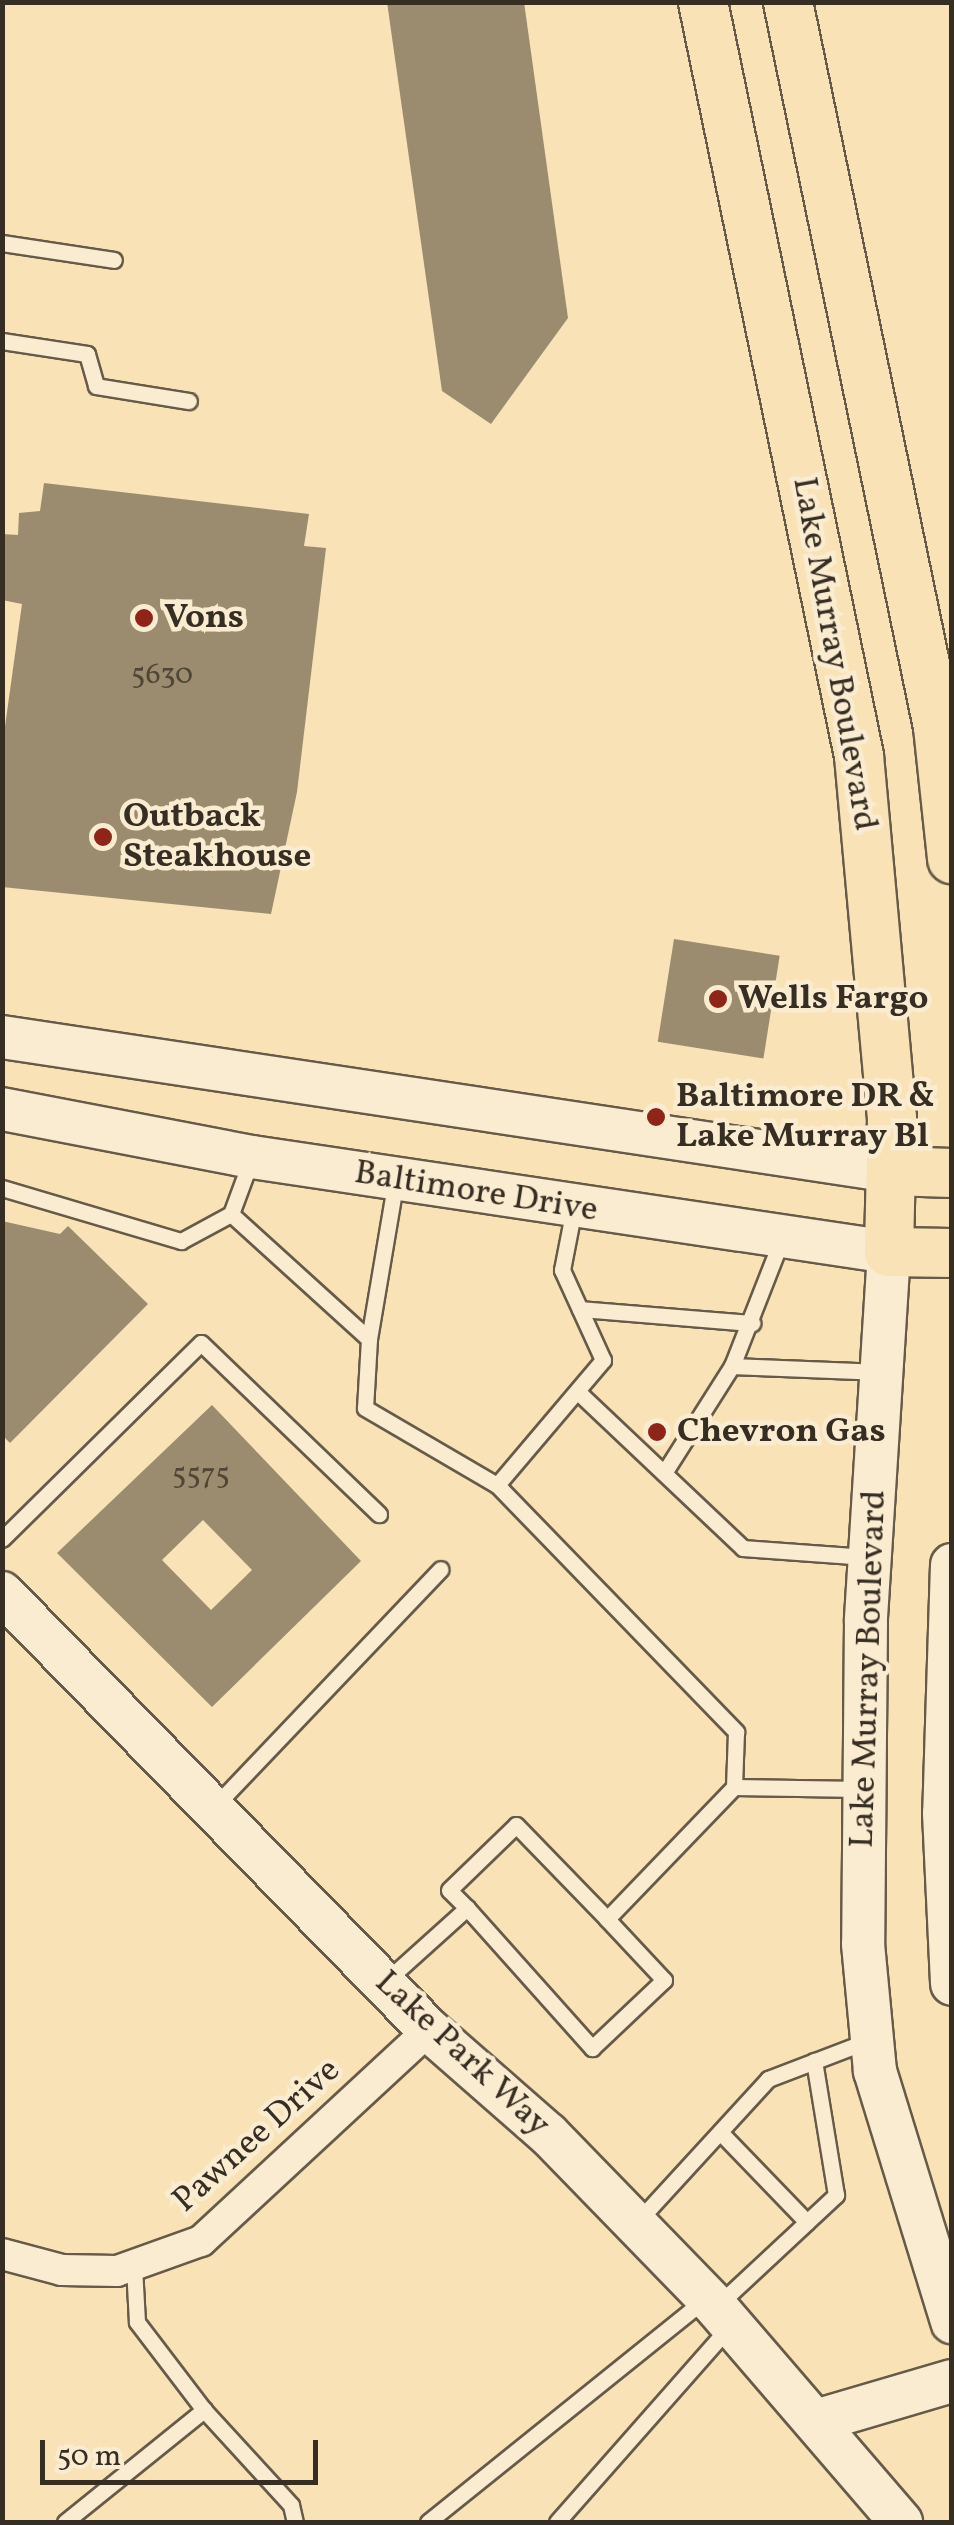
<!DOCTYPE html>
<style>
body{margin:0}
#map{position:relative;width:954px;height:2525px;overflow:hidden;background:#f8e2b6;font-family:Vollkorn,serif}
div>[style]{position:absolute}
.building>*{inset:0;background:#9b8c6f;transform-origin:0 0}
.roads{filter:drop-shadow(2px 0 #665b48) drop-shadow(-2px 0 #665b48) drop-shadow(0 2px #665b48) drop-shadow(0 -2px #665b48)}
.lane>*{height:15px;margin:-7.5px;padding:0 7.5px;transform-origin:7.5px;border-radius:7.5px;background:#faecd0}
.street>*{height:30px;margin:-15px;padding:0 15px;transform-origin:15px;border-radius:15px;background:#faecd0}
.secondary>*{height:42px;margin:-21px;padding:0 21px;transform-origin:21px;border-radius:21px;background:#faecd0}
.primary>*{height:48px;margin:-24px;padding:0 24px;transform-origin:24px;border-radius:24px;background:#f8e2b6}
.dots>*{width:28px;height:28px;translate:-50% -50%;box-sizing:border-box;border:5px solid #faecd0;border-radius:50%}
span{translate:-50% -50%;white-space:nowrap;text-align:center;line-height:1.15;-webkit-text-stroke:9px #faecd0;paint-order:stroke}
.number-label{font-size:30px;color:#4f4636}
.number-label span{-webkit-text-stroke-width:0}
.poi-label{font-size:35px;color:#362e23;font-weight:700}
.left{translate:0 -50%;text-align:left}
.street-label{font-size:35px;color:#362e23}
.frame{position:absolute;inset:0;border:5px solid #362e23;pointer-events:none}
.scale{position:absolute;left:40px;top:2440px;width:278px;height:45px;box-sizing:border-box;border:5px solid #362e23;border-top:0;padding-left:12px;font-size:30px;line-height:35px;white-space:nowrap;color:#362e23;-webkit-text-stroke:8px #faecd0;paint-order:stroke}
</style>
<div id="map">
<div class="building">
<div style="clip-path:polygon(387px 2px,524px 2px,568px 318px,491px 424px,442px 391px)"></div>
<div style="clip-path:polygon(44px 483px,309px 514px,304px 546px,326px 548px,297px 792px,271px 914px,2px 887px,2px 748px,22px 604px,2px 600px,2px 534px,18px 535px,19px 513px,40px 511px)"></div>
<div style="left:674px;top:939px;width:107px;height:104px;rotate:9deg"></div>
<div style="clip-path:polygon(2px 1221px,60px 1234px,68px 1226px,148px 1304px,10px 1443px,2px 1435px)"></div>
<div style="clip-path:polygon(evenodd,212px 1405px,361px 1561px,212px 1707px,57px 1553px,212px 1405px,203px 1520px,252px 1570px,211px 1610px,162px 1560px,203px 1520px)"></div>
</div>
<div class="roads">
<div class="lane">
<div style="left:2px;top:243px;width:113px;rotate:8.6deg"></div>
<div style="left:2px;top:341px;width:86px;rotate:8.7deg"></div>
<div style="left:87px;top:354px;width:33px;rotate:74deg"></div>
<div style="left:96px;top:386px;width:94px;rotate:9.2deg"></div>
<div style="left:2px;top:1188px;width:187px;rotate:16.5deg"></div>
<div style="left:181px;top:1241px;width:57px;rotate:-28.4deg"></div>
<div style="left:231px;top:1214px;width:58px;rotate:-69.7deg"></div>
<div style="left:231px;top:1214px;width:186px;rotate:42.2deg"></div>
<div style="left:369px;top:1339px;width:69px;rotate:93.3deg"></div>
<div style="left:365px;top:1408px;width:153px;rotate:30.3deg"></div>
<div style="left:497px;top:1485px;width:344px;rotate:45.9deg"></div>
<div style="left:736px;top:1732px;width:55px;rotate:92.1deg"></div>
<div style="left:734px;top:1787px;width:128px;rotate:0.9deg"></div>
<div style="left:580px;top:1309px;width:173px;rotate:4.7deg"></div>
<div style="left:369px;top:1339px;width:161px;rotate:-80.4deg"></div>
<div style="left:732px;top:1366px;width:134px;rotate:-68.6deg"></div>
<div style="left:578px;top:1392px;width:227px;rotate:43.4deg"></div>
<div style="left:743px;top:1548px;width:123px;rotate:4.2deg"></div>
<div style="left:664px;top:1473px;width:127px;rotate:-57.6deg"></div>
<div style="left:732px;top:1366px;width:149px;rotate:2.3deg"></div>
<div style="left:497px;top:1485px;width:164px;rotate:-49.7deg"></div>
<div style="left:603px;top:1360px;width:99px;rotate:-114.5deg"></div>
<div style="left:562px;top:1270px;width:63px;rotate:-79deg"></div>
<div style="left:2px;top:1539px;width:279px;rotate:-44.6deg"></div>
<div style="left:201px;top:1343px;width:247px;rotate:43.9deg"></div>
<div style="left:215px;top:1806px;width:327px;rotate:-46.4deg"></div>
<div style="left:467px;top:1908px;width:25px;rotate:-135deg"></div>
<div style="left:449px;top:1890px;width:93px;rotate:-44.1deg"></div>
<div style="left:516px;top:1825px;width:131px;rotate:45.9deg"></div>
<div style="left:387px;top:1980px;width:108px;rotate:-42deg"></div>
<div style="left:467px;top:1908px;width:188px;rotate:48.2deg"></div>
<div style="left:592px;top:2048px;width:99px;rotate:-43.4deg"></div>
<div style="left:664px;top:1980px;width:83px;rotate:-133.1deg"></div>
<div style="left:607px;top:1919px;width:183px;rotate:-46.1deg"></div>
<div style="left:720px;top:2132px;width:125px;rotate:46deg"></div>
<div style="left:807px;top:2222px;width:40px;rotate:-43deg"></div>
<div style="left:836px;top:2195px;width:136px;rotate:-99.3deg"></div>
<div style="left:638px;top:2221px;width:193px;rotate:-47.5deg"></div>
<div style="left:768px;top:2079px;width:109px;rotate:-20.9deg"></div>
<div style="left:719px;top:2304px;width:120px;rotate:-43deg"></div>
<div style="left:204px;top:2410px;width:129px;rotate:47.5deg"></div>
<div style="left:291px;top:2505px;width:17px;rotate:77deg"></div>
<div style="left:65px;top:2522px;width:179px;rotate:-38.9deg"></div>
<div style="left:204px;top:2410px;width:111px;rotate:-127.3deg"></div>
<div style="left:137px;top:2322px;width:55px;rotate:-93.1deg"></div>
<div style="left:428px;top:2522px;width:356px;rotate:-38.8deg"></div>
<div style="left:557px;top:2522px;width:260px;rotate:-48.6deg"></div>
</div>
<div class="street">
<div style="left:2px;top:2254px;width:62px;rotate:14.9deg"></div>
<div style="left:62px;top:2270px;width:55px;rotate:1deg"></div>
<div style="left:117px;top:2271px;width:89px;rotate:-19.7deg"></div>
<div style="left:201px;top:2241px;width:311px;rotate:-42.8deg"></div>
</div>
<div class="secondary">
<div style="left:2px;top:1037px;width:899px;rotate:8.57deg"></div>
<div style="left:2px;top:1109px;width:255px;rotate:10.9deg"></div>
<div style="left:252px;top:1157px;width:644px;rotate:8.48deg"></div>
<div style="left:889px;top:1252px;width:370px;rotate:93.6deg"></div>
<div style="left:866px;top:1621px;width:323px;rotate:90.5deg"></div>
<div style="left:863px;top:1944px;width:128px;rotate:84.6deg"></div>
<div style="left:875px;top:2071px;width:263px;rotate:72.9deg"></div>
<div style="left:952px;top:1565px;width:248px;rotate:91.8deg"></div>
<div style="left:944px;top:1813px;width:171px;rotate:87.3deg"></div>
<div style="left:2px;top:1593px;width:611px;rotate:45.66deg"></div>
<div style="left:429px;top:2030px;width:158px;rotate:41.2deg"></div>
<div style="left:548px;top:2134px;width:241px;rotate:45.8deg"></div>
<div style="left:716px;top:2307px;width:284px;rotate:49.3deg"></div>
<div style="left:816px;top:2421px;width:142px;rotate:-16.4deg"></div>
</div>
<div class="primary">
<div style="left:703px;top:2px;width:770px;rotate:78.31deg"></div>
<div style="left:859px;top:756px;width:364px;rotate:84.8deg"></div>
<div style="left:892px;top:1118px;width:134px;rotate:91.3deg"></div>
<div style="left:889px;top:1252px;width:63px;rotate:0.9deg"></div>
<div style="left:788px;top:2px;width:740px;rotate:78.31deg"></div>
<div style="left:938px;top:727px;width:133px;rotate:83.9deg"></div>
<div style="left:891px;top:1171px;width:61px;rotate:1.9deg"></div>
</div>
</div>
<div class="dots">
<div style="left:144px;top:618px;background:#8f2418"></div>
<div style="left:103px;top:837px;background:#8f2418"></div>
<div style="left:718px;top:999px;background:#8f2418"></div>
<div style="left:656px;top:1117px;background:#8f2418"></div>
<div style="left:657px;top:1432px;background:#8f2418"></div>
</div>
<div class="number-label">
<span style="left:162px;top:675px">5630</span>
<span style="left:201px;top:1475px">5575</span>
</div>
<div class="poi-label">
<span class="left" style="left:164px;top:618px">Vons</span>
<span class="left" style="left:123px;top:837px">Outback<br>Steakhouse</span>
<span class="left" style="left:738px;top:999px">Wells Fargo</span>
<span class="left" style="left:676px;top:1117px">Baltimore DR &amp;<br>Lake Murray Bl</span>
<span class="left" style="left:677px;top:1432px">Chevron Gas</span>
</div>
<div class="street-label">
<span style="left:834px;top:654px;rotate:80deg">Lake Murray Boulevard</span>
<span style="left:476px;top:1192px;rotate:9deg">Baltimore Drive</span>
<span style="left:869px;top:1669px;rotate:-88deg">Lake Murray Boulevard</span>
<span style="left:462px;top:2054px;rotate:43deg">Lake Park Way</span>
<span style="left:257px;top:2136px;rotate:-42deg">Pawnee Drive</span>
</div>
<div class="frame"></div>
<div class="scale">50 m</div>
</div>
